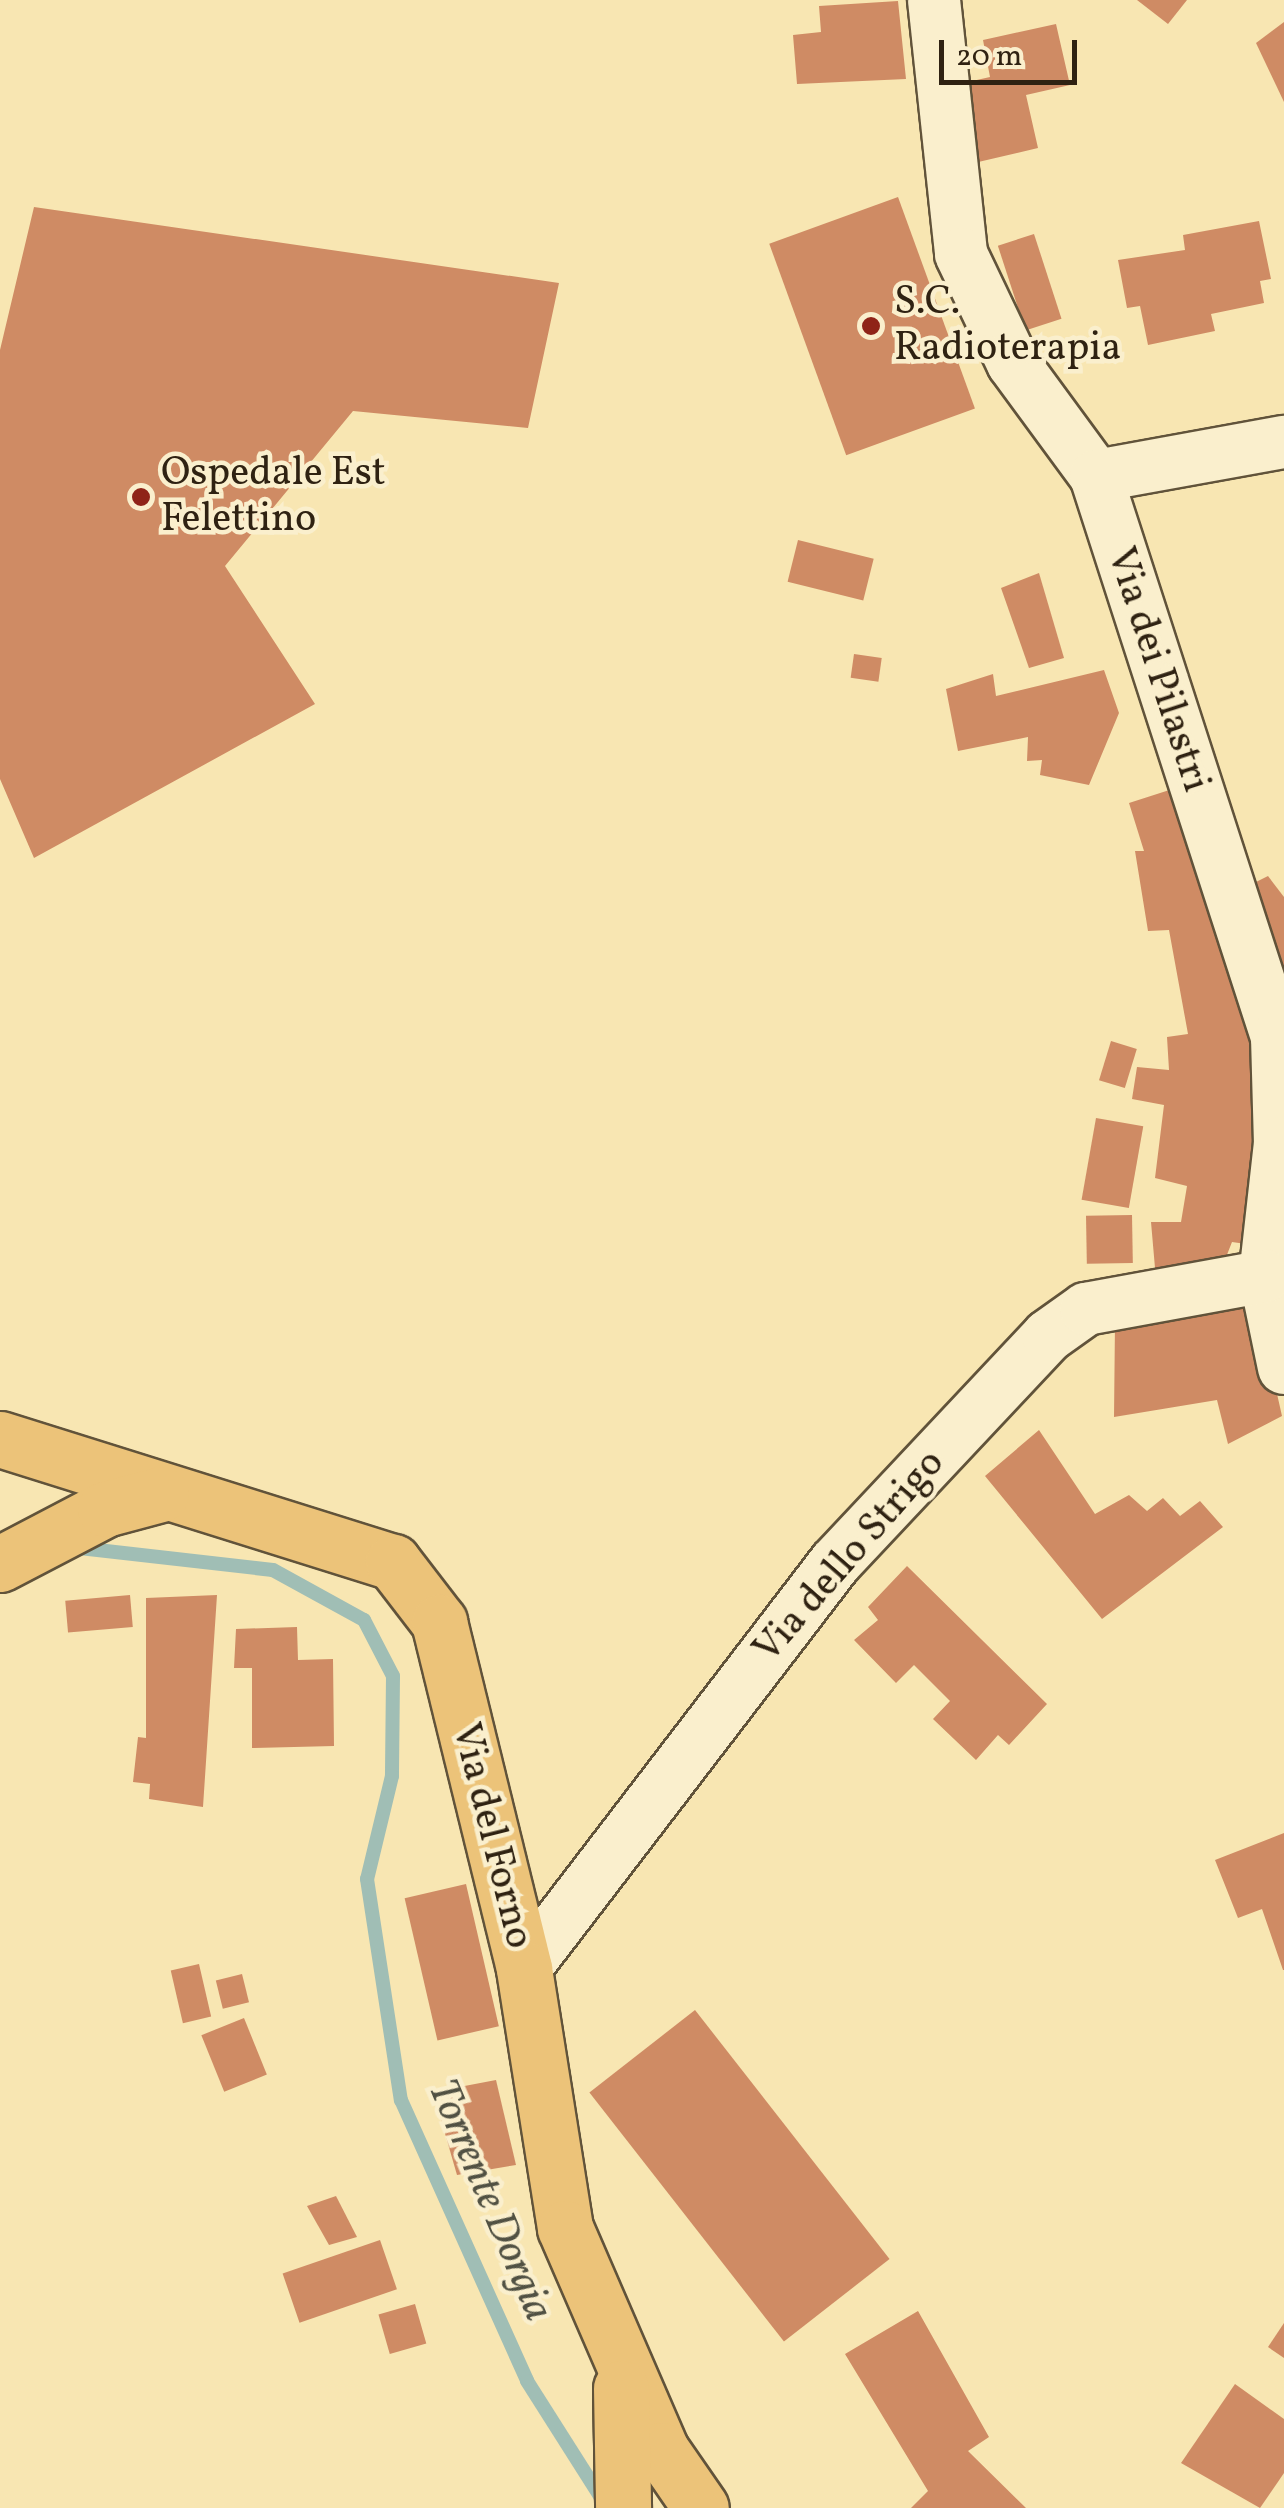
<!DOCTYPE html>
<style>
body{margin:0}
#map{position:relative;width:1284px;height:2508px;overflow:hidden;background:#f8e6b2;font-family:Vollkorn,serif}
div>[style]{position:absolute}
.stream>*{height:14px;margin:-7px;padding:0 7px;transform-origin:7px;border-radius:7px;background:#a0beb5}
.building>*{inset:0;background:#cf8b64;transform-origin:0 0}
.roads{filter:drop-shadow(2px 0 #61533a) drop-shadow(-2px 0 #61533a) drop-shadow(0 2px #61533a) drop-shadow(0 -2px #61533a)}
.minor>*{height:52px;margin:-26px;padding:0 26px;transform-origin:26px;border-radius:26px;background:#faefcd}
.primary>*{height:55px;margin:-27.5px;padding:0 27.5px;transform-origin:27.5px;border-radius:27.5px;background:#ecc379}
.dots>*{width:28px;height:28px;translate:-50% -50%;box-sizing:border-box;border:5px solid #faefcd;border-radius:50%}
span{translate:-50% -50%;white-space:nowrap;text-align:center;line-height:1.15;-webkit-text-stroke:9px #faefcd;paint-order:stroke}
.poi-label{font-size:40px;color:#2f2212}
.left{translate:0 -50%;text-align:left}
.street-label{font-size:40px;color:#2f2212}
.water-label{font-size:42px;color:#515143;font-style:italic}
.scale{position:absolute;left:939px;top:40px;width:138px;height:45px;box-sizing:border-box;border:5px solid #2f2212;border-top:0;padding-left:12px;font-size:30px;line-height:35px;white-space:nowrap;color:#2f2212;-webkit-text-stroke:8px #faefcd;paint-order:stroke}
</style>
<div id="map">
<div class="stream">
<div style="left:71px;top:1547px;width:203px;rotate:6.5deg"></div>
<div style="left:273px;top:1570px;width:104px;rotate:28.8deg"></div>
<div style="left:364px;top:1620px;width:63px;rotate:62.6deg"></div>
<div style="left:393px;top:1676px;width:100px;rotate:90.6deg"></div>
<div style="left:392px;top:1776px;width:106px;rotate:103.6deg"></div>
<div style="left:367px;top:1879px;width:224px;rotate:81.3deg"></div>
<div style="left:401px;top:2100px;width:308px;rotate:65.8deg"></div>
<div style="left:527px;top:2381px;width:146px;rotate:57.6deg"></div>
</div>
<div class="building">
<div style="clip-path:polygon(1137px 0,1187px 0,1168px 24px)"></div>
<div style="clip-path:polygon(898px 1px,906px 79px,797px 84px,793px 35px,821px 32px,819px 6px)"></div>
<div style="clip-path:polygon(1284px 22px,1284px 102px,1256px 43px)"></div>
<div style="clip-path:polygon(1056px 24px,1070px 85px,1026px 95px,1038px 148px,974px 163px,959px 84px,990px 77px,983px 40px)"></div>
<div style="left:898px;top:197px;width:225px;height:137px;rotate:70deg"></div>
<div style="clip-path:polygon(34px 207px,559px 283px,528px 428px,353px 411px,225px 566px,315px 704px,34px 858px,0 779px,0 350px)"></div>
<div style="clip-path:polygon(1259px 221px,1271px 279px,1260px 281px,1264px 303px,1211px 314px,1215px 331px,1148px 345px,1140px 306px,1127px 308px,1118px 260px,1185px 250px,1183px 235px)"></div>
<div style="left:1034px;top:234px;width:89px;height:38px;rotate:72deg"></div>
<div style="left:798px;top:540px;width:78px;height:43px;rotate:14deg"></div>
<div style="clip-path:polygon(1039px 573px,1064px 658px,1029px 668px,1001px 588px)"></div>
<div style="left:854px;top:654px;width:28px;height:24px;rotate:8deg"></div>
<div style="clip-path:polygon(1104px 670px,1119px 713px,1089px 785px,1040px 775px,1042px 760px,1027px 761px,1028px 737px,958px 751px,946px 689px,993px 674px,996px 696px)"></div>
<div style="clip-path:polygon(1185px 785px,1272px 1075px,1246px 1244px,1232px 1242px,1219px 1275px,1155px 1268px,1151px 1222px,1181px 1222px,1187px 1186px,1155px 1178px,1164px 1105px,1132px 1099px,1137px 1067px,1169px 1070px,1167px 1037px,1188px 1034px,1169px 930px,1148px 931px,1135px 851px,1144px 851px,1129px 803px)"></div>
<div style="clip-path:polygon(1268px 876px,1284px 897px,1284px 972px,1267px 979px,1242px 889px)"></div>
<div style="left:1111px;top:1041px;width:27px;height:41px;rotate:17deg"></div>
<div style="left:1096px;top:1118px;width:48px;height:83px;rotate:10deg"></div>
<div style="left:1132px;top:1215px;width:48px;height:46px;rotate:89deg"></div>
<div style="clip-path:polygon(1255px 1296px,1282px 1416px,1228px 1444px,1217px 1400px,1114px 1417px,1115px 1322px)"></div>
<div style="clip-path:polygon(1039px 1430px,1095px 1514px,1129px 1495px,1147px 1511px,1163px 1498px,1180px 1516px,1200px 1501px,1223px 1527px,1102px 1619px,985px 1476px)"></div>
<div style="clip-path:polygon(907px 1566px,1047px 1704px,1009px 1745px,998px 1735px,976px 1760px,933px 1719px,950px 1701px,914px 1665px,896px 1683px,854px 1640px,878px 1620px,868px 1607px)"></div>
<div style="left:130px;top:1595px;width:32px;height:65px;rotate:85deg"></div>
<div style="clip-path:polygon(217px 1595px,203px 1807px,149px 1799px,150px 1784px,133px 1782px,138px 1737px,146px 1738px,146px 1598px)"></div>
<div style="clip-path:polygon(297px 1627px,298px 1660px,333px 1659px,334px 1746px,252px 1748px,252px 1668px,234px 1668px,236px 1629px)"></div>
<div style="clip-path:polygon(1284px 1833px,1284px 1970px,1283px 1970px,1262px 1909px,1238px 1918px,1215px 1860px)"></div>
<div style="left:466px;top:1884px;width:146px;height:63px;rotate:77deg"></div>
<div style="left:199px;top:1964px;width:54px;height:29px;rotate:77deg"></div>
<div style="left:242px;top:1974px;width:29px;height:27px;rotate:76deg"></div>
<div style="left:695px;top:2010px;width:316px;height:134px;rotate:52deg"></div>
<div style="left:244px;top:2018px;width:61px;height:46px;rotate:68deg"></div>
<div style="clip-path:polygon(496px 2080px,516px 2165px,457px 2175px,433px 2092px)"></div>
<div style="clip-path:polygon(336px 2196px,357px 2237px,329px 2245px,307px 2206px)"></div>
<div style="left:380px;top:2240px;width:52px;height:103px;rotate:71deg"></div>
<div style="left:415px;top:2304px;width:41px;height:38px;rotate:74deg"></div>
<div style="clip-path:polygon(918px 2311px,989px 2437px,968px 2451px,1026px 2508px,911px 2508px,928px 2491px,845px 2354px)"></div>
<div style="clip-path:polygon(1284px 2323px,1284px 2358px,1268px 2347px)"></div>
<div style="clip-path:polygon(1235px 2384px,1284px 2419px,1284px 2473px,1260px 2508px,1181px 2463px)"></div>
</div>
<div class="roads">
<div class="minor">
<div style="left:934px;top:0;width:255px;rotate:83.9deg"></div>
<div style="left:961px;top:254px;width:121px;rotate:64.5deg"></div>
<div style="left:1013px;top:363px;width:140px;rotate:53.7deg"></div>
<div style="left:1096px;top:476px;width:589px;rotate:72.12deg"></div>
<div style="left:1277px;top:1037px;width:106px;rotate:88.4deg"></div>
<div style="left:1280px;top:1143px;width:134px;rotate:96.4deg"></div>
<div style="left:1265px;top:1276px;width:94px;rotate:78.3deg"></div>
<div style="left:1096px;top:476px;width:191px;rotate:-10.3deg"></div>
<div style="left:524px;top:1969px;width:511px;rotate:-52.55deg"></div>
<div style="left:835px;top:1563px;width:311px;rotate:-46.8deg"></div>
<div style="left:1048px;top:1336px;width:47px;rotate:-35.4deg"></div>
<div style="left:1086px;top:1309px;width:182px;rotate:-10.4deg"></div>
</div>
<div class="primary">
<div style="left:0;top:1439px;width:412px;rotate:17.4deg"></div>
<div style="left:393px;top:1562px;width:76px;rotate:52.5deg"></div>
<div style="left:439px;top:1622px;width:357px;rotate:76.2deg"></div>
<div style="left:524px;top:1969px;width:262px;rotate:81deg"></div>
<div style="left:565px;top:2228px;width:242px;rotate:66.6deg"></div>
<div style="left:661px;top:2450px;width:70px;rotate:55.4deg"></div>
<div style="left:0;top:1564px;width:119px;rotate:-27.6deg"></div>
<div style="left:105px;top:1509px;width:58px;rotate:-15deg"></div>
<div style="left:621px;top:2388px;width:120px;rotate:89deg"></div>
</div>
</div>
<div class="dots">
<div style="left:871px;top:326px;background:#8f2418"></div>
<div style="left:141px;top:497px;background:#8f2418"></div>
</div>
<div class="poi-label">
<span class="left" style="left:894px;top:326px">S.C.<br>Radioterapia</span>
<span class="left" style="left:161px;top:497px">Ospedale Est<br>Felettino</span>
</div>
<div class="street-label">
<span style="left:1157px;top:670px;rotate:72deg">Via dei Pilastri</span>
<span style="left:850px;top:1557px;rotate:-49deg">Via dello Strigo</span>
<span style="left:491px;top:1836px;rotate:76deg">Via del Forno</span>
</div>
<div class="water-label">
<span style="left:488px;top:2201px;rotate:67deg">Torrente Dorgia</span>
</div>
<div class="scale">20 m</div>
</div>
